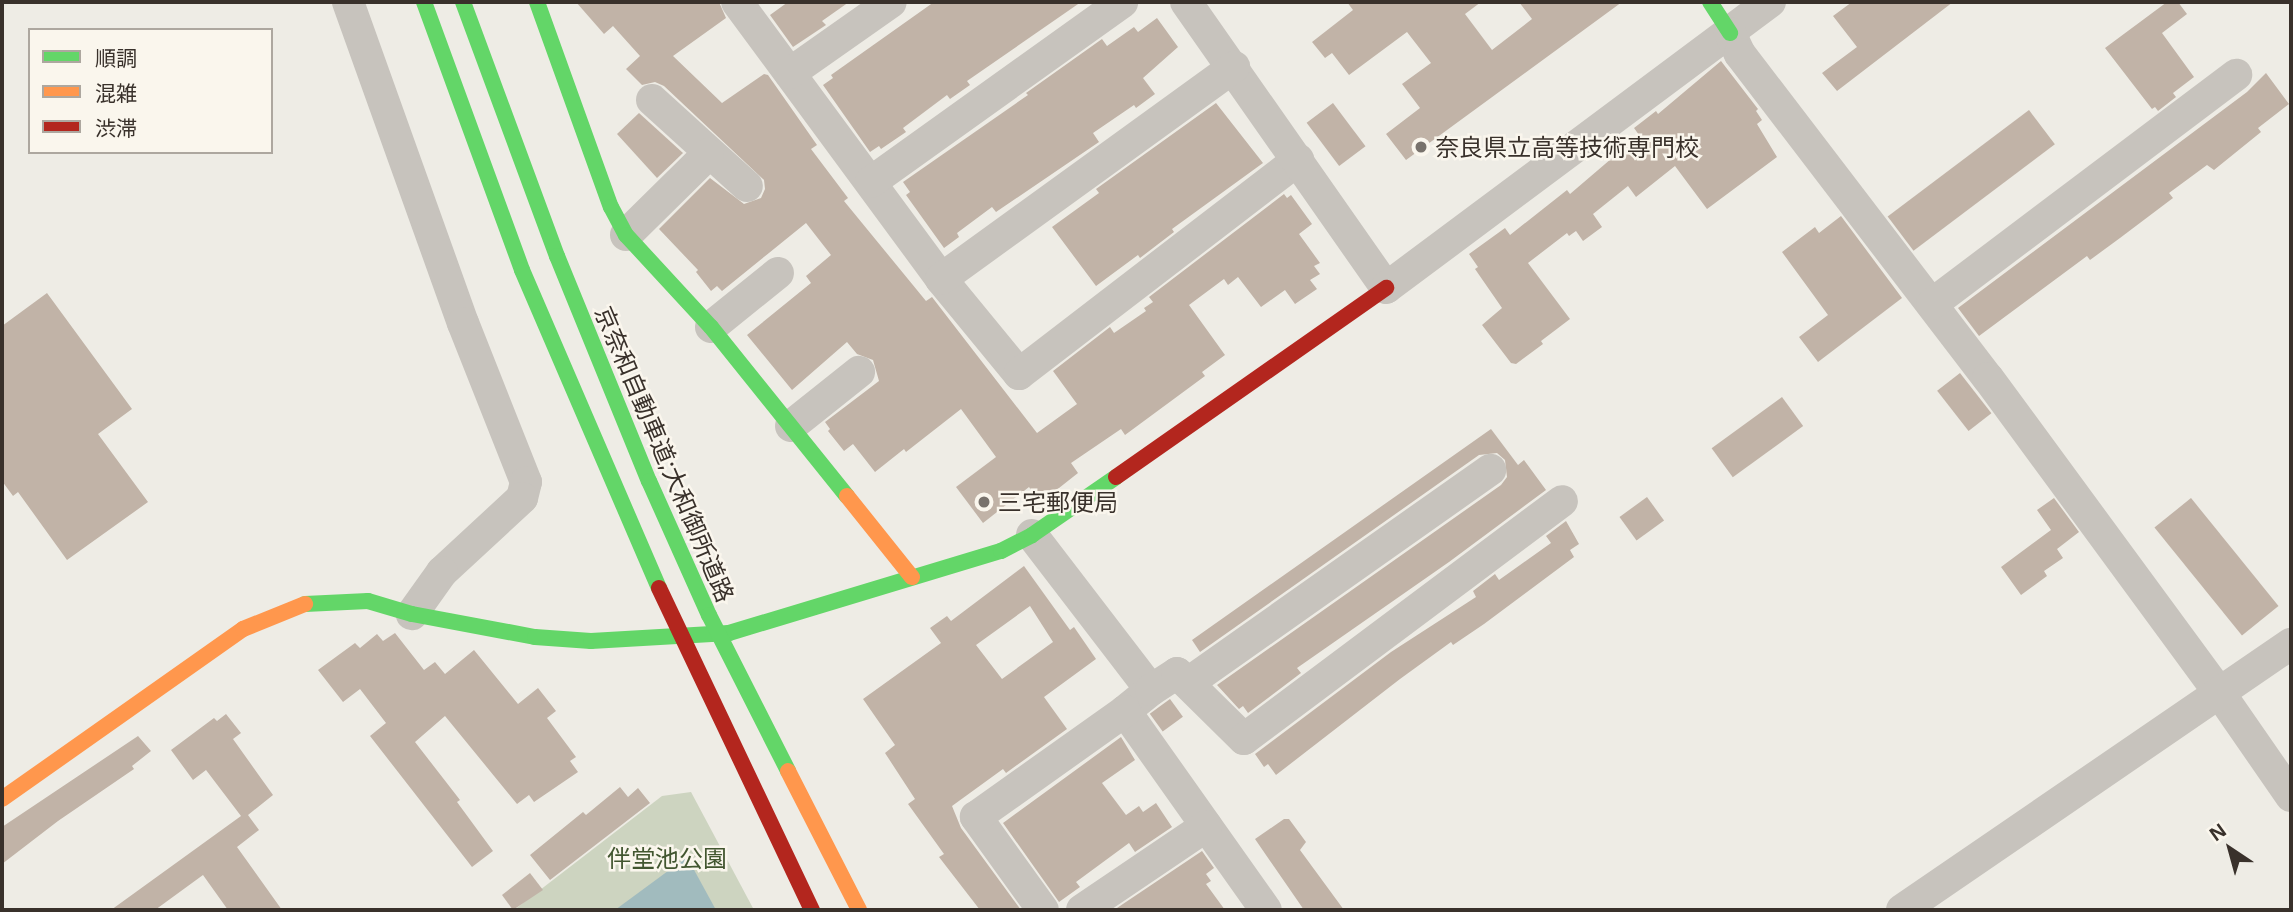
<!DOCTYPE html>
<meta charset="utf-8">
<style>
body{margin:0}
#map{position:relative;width:2293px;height:912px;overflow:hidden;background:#eeece5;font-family:"Noto Sans","Noto Sans JP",sans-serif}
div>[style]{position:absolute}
.green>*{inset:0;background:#cdd4c0}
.water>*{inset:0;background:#a1bbbe}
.building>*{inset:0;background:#c1b3a7;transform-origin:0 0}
.street>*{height:32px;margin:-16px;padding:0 16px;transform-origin:16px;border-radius:16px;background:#c7c3bd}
.fast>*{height:16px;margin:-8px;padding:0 8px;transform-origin:8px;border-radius:8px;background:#63d668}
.slow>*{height:16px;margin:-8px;padding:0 8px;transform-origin:8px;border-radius:8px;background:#ff974d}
.jam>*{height:16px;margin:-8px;padding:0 8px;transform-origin:8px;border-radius:8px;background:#b3261e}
.fast-bridge>*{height:16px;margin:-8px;padding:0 8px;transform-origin:8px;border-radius:8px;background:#63d668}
.slow-bridge>*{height:16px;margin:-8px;padding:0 8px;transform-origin:8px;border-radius:8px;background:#ff974d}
.jam-bridge>*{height:16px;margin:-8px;padding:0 8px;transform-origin:8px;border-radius:8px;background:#b3261e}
.dots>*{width:19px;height:19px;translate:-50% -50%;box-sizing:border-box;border:4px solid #faf6ed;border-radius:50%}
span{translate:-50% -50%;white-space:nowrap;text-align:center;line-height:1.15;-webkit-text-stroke:5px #faf6ed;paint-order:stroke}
.poi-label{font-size:24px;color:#39312b}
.left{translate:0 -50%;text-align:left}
.street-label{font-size:24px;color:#39312b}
.park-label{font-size:24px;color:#425630}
.frame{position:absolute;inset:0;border:4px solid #39312b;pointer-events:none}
.legend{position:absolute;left:28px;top:28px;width:245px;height:126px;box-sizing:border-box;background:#faf6ed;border:2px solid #ada79f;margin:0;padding:9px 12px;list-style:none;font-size:21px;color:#39312b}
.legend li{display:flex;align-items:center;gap:14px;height:35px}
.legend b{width:35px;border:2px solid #ada79f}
.north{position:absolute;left:2195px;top:814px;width:70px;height:70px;-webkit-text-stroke:5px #faf6ed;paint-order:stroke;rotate:324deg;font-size:19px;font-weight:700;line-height:28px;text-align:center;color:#39312b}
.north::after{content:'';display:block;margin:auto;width:24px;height:32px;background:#39312b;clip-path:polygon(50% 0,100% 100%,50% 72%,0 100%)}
</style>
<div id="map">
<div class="green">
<div style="clip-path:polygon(691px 792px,754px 910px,514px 910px,662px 796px)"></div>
</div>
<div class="water">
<div style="clip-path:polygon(687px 857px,716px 910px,615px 910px)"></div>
</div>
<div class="building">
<div style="clip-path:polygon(576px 2px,719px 2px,726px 18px,673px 56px,722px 103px,764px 74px,768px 75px,817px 145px,811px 149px,848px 198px,844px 201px,926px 301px,932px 297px,1037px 433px,1077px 404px,1053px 371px,1110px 327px,1114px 333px,1146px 311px,1144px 308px,1153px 302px,1149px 297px,1284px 194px,1287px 198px,1291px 195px,1312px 224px,1299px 234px,1320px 263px,1314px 266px,1320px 274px,1310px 280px,1317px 289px,1295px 304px,1285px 290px,1261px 307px,1238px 277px,1228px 285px,1224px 279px,1189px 305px,1225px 355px,1202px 372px,1205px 376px,1125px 435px,1121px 429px,1071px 463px,1078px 473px,1040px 503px,1029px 487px,983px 523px,956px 487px,996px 457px,961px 409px,906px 452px,904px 449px,875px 472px,853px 444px,844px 451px,828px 431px,830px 429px,825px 422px,879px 381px,873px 360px,857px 354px,847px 342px,792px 390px,747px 335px,811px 283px,806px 276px,831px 255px,806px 223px,722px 291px,717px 286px,711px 291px,696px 272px,698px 270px,659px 229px,710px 178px,744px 204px,761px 198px,765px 189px,764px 180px,664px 86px,655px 82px,642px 85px,626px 69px,640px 56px,613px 26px,604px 34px)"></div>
<div style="clip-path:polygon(788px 2px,849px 2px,822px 21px,826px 25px,793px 47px,770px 15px)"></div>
<div style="clip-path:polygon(934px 2px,1081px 2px,967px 81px,970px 85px,950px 99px,947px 95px,903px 128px,906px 132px,881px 149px,879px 146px,870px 152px,823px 85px,833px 78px,831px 75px)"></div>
<div style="clip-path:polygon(1347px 2px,1481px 2px,1465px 14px,1492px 50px,1532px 19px,1519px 2px,1622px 2px,1406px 160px,1386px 134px,1420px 108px,1402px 84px,1431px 63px,1407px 32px,1349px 75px,1332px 53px,1325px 58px,1312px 42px,1353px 10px)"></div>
<div style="clip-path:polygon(1852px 2px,1953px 2px,1837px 91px,1822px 73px,1857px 47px,1833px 16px)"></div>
<div style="clip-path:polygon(2167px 2px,2178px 2px,2187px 14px,2162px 33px,2194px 77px,2173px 93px,2176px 97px,2158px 111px,2155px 107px,2152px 109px,2105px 48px)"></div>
<div style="clip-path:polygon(1157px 18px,1178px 47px,1143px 78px,1155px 94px,1136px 108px,1134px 105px,1093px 133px,1099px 142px,996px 212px,992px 207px,957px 233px,959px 237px,944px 248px,906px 195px,910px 192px,903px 182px,1028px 95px,1026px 93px,1102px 39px,1107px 46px,1134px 27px,1138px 32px)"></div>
<div style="clip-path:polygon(1721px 61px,1758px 109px,1756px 111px,1762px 120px,1757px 124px,1777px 157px,1707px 209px,1675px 166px,1636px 197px,1628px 186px,1593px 214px,1602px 227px,1583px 241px,1576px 231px,1569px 236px,1567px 233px,1528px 263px,1570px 319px,1541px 341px,1543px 344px,1516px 364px,1511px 363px,1482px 325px,1502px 308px,1475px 269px,1478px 267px,1469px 254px,1505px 228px,1510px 235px,1567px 190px,1570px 194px,1639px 135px,1634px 128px,1656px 111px,1658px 114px)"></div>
<div style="clip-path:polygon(2266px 73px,2289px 104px,2258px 128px,2261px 132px,2214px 170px,2207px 165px,2169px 193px,2173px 198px,2120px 238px,2090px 260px,2087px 256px,1979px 336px,1958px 308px,2247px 92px)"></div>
<div style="clip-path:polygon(1216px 103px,1263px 163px,1172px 229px,1174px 232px,1140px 258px,1138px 255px,1096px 286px,1052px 227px,1099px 193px,1096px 189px)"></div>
<div style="left:1333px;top:103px;width:54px;height:33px;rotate:53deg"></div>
<div style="left:2029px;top:110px;width:43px;height:177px;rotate:53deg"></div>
<div style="clip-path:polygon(639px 113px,683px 153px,657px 178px,617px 134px)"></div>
<div style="clip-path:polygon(1841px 216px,1902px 298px,1818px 362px,1799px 337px,1828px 315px,1782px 252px,1815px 227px,1819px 233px)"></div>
<div style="clip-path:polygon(47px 293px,132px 409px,98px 434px,148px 502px,67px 560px,18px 492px,13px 496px,2px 481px,2px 326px)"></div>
<div style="left:1960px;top:373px;width:51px;height:29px;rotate:52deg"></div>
<div style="left:1782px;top:397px;width:36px;height:87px;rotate:54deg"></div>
<div style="clip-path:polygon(1491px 429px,1518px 465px,1524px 460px,1546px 490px,1449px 562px,1297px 668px,1301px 673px,1248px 713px,1243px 706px,1239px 709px,1217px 685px,1501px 485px,1507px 477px,1505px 460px,1497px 453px,1479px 455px,1200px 652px,1192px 640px)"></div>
<div style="left:1647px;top:497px;width:29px;height:34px;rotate:54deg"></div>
<div style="clip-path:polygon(2054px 498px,2079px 532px,2057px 549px,2063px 558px,2044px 571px,2047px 576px,2021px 595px,2001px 567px,2051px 530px,2037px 510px)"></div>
<div style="left:2191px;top:498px;width:139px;height:47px;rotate:51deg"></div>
<div style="clip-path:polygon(1566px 521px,1579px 544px,1570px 550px,1574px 557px,1484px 624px,1453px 645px,1451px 642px,1400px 679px,1276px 775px,1268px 764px,1264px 767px,1255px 754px,1391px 652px,1476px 597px,1473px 591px,1495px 574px,1499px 580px,1551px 543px,1546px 536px)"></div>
<div style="clip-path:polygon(evenodd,1024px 566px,1070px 630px,1074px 627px,1096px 659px,1044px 697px,1067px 729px,1006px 773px,1003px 769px,952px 806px,961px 828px,1021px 910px,980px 910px,939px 857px,944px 854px,908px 804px,915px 799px,885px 753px,895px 745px,863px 699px,941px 643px,930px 628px,947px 616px,951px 621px,1024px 566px,1030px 606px,1053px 642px,1002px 679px,976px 645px,1030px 606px)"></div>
<div style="clip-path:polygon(395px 633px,424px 670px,435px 662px,445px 674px,474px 650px,518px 704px,538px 688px,556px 711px,547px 718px,576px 757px,570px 761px,578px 772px,534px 802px,529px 795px,517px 804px,445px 716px,415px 742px,460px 800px,457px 802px,493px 851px,472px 867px,370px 736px,386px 723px,360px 689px,343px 702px,318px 670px,355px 643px,360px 648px,377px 634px,383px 641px)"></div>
<div style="left:1170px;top:699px;width:22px;height:25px;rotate:54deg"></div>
<div style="clip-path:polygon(226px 714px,241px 733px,233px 739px,273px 795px,248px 815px,259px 830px,237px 847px,282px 910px,228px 910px,203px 875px,155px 910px,111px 910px,241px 816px,206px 770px,193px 780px,171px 750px,214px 718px,217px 721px)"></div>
<div style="clip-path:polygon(138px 736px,151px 751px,132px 766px,134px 769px,58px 821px,2px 864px,2px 827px)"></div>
<div style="clip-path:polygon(1121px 737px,1135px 760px,1102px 783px,1126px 815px,1139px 806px,1143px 812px,1156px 803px,1172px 827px,1135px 852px,1129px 843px,1076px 882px,1080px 887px,1059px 902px,1003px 823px)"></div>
<div style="clip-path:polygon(620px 787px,628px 797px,638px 788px,650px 803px,550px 880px,530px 855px,583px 812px,586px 815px)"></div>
<div style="clip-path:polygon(1284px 819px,1289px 819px,1306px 842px,1300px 850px,1344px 910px,1304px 910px,1255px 839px)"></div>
<div style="clip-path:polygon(1202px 851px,1214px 868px,1206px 874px,1211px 881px,1206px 884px,1225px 910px,1114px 910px)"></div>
<div style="clip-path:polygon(530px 873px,543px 890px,513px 910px,502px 895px)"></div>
</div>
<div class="street">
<div style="left:348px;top:2px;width:341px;rotate:70.3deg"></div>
<div style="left:463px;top:323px;width:171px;rotate:68.4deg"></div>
<div style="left:526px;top:482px;width:16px;rotate:104deg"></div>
<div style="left:522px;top:498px;width:109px;rotate:137.2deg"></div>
<div style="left:442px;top:572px;width:52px;rotate:125.5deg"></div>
<div style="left:737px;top:2px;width:344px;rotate:53.6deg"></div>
<div style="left:941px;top:279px;width:123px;rotate:50.6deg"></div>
<div style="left:1019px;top:374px;width:352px;rotate:-37.5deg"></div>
<div style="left:1186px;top:2px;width:349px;rotate:55deg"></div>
<div style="left:1386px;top:288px;width:479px;rotate:-36.7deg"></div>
<div style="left:1730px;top:33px;width:23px;rotate:65deg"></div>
<div style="left:1740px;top:54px;width:408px;rotate:52.6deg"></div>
<div style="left:1988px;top:378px;width:393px;rotate:53.7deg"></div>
<div style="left:2221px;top:695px;width:123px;rotate:55.3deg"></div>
<div style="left:790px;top:73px;width:123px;rotate:-35.1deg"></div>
<div style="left:652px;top:100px;width:128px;rotate:42.2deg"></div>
<div style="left:871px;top:182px;width:309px;rotate:-35.6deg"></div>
<div style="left:626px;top:235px;width:115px;rotate:-44.6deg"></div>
<div style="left:941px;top:279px;width:362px;rotate:-35.9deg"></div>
<div style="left:1932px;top:304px;width:381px;rotate:-37deg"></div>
<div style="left:711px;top:327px;width:86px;rotate:-38.9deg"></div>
<div style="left:791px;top:426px;width:87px;rotate:-38.5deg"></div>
<div style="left:1032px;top:535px;width:195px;rotate:52.5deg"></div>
<div style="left:1151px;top:690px;width:33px;rotate:141deg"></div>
<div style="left:1125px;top:711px;width:244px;rotate:54.7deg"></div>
<div style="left:1188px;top:683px;width:370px;rotate:-35.2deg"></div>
<div style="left:1151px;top:690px;width:31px;rotate:-33deg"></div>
<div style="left:1177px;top:673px;width:94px;rotate:44.6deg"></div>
<div style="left:1244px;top:739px;width:397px;rotate:-36.8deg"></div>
<div style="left:1043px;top:910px;width:115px;rotate:-125.8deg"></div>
<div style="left:976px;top:817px;width:183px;rotate:-35.4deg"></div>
<div style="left:1082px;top:910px;width:150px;rotate:-34.1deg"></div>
<div style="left:1902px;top:910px;width:471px;rotate:-34.4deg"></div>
</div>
<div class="fast">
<div style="left:537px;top:2px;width:218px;rotate:70.2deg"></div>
<div style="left:611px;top:207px;width:32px;rotate:62deg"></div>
<div style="left:626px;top:235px;width:125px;rotate:47.3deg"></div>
<div style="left:711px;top:327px;width:217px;rotate:51.2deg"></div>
<div style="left:1710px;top:2px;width:37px;rotate:57deg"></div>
<div style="left:305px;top:604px;width:63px;rotate:-2.7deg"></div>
<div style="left:368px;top:601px;width:46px;rotate:16.5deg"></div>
<div style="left:412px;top:614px;width:125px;rotate:10.6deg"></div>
<div style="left:535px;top:637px;width:56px;rotate:4.1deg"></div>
<div style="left:591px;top:641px;width:138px;rotate:-3.3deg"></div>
<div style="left:729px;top:633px;width:284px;rotate:-16.8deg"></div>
<div style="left:1001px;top:551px;width:35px;rotate:-27deg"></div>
<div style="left:1032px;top:535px;width:102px;rotate:-34.6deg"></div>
</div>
<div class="slow">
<div style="left:847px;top:496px;width:104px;rotate:51.3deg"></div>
<div style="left:2px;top:799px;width:295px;rotate:-35.2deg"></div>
<div style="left:243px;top:629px;width:67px;rotate:-22deg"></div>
</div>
<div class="jam">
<div style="left:1116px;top:477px;width:330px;rotate:-35deg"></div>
</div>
<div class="fast-bridge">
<div style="left:424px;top:2px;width:285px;rotate:69.9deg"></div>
<div style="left:522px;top:270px;width:346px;rotate:66.7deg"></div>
<div style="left:463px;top:2px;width:271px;rotate:69.7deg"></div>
<div style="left:557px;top:256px;width:243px;rotate:67.8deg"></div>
<div style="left:649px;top:481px;width:147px;rotate:65.9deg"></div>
<div style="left:709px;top:615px;width:175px;rotate:63.1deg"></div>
</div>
<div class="slow-bridge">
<div style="left:788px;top:771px;width:156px;rotate:62.9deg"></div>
</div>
<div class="jam-bridge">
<div style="left:659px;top:588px;width:357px;rotate:64.6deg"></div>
</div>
<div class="dots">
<div style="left:1421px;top:147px;background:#78726c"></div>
<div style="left:984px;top:502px;background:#78726c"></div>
</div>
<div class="poi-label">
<span class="left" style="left:1435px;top:147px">奈良県立高等技術専門校</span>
<span class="left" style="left:998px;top:502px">三宅郵便局</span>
</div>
<div class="street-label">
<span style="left:665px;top:454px;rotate:67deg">京奈和自動車道;大和御所道路</span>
</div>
<div class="park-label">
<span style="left:667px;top:858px">伴堂池公園</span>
</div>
<div class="frame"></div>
<ul class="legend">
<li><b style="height:9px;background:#63d668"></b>順調</li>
<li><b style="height:9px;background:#ff974d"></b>混雑</li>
<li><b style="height:9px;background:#b3261e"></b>渋滞</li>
</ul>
<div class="north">N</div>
</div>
